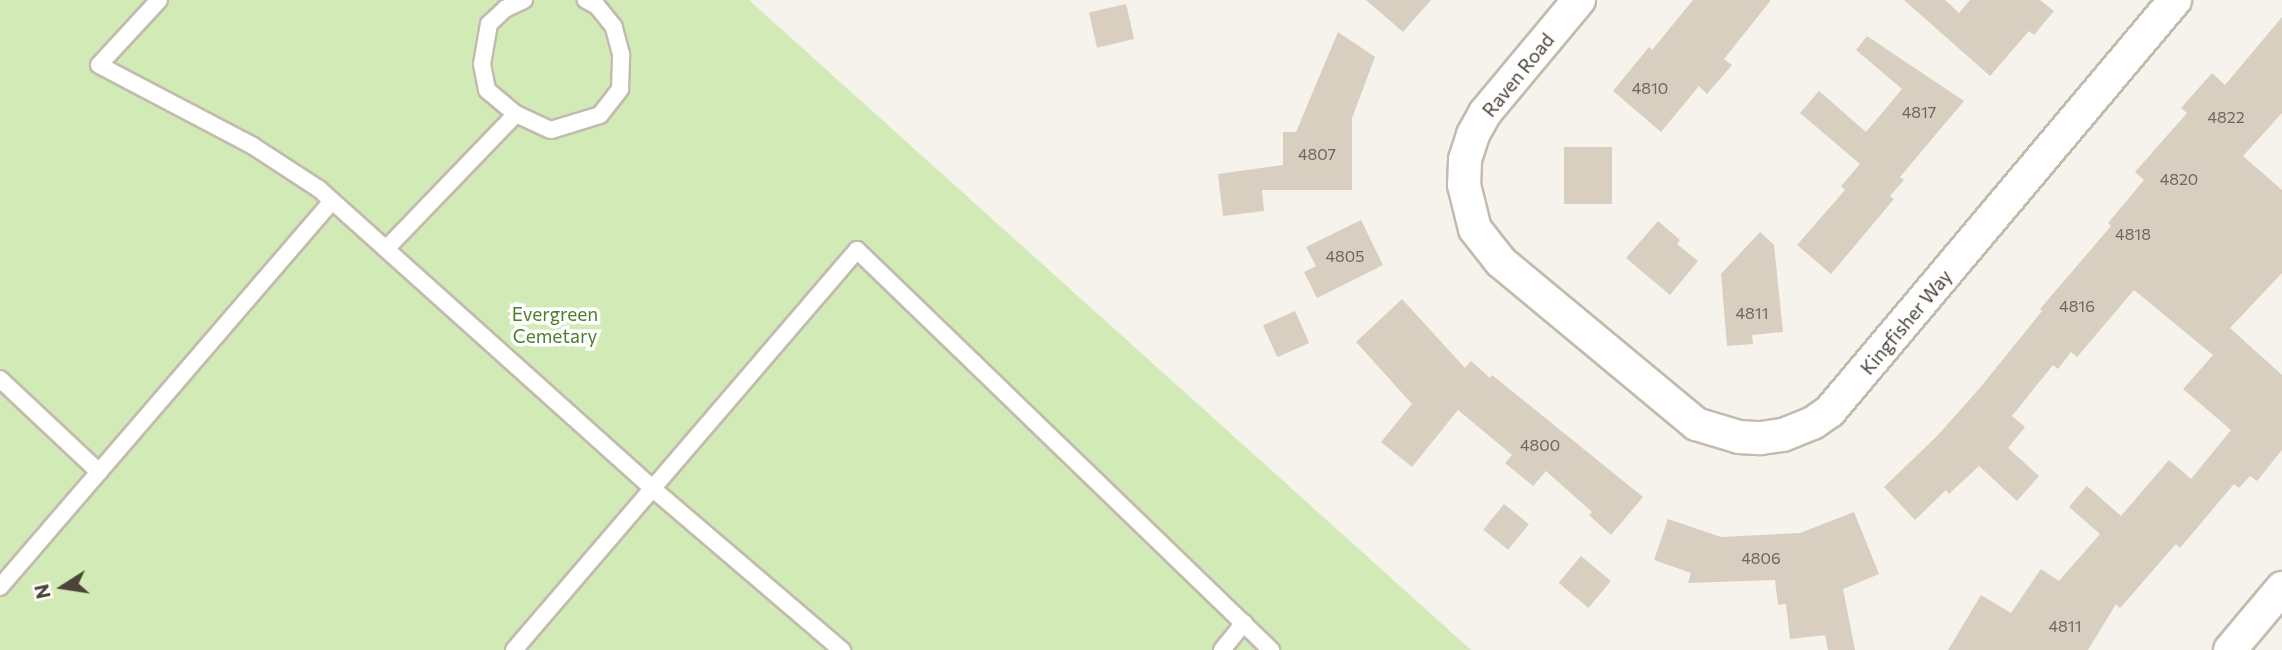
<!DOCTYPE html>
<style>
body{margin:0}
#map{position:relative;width:2282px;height:650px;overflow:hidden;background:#f6f3ec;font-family:Commissioner,sans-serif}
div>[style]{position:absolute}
.green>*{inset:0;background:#d2eab5}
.building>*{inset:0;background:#d8cfc1;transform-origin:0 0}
.roads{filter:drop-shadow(2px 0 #c2bbae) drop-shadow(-2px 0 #c2bbae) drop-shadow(0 2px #c2bbae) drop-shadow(0 -2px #c2bbae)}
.lane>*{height:16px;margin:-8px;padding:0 8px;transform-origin:8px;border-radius:8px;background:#fff}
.street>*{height:32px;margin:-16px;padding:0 16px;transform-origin:16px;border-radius:16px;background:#fff}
span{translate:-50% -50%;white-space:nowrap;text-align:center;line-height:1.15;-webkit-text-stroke:7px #fff;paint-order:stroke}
.number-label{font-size:16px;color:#6e675b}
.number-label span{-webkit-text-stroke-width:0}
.street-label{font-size:19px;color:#4b4439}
.park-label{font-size:19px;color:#4a7f2a}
.north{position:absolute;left:28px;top:552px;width:70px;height:70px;-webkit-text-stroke:5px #fff;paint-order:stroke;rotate:258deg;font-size:19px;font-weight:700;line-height:28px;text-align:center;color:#4b4439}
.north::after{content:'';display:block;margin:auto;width:24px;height:32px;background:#4b4439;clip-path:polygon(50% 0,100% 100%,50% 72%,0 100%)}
</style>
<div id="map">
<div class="green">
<div style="clip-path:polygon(0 0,749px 0,1471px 650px,0 650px)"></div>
</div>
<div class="building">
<div style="clip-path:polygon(1366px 0,1431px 0,1403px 32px)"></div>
<div style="clip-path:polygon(1693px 0,1771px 0,1724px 59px,1732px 65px,1707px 94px,1699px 86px,1661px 132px,1613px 91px,1649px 47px,1652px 50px)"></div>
<div style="clip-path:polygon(1904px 0,1945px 0,1959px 13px,1970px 0,2040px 0,2054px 11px,2034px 35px,2029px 31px,1990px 76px)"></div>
<div style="left:1126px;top:4px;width:36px;height:38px;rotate:77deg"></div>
<div style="clip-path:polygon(2282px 17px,2282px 113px,2243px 156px,2282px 190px,2282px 273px,2230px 328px,2282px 375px,2282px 450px,2257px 481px,2250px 476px,2239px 488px,2234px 484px,2180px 548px,2176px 544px,2120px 608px,2116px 604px,2088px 650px,1948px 650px,1981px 595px,2011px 613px,2041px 569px,2059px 581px,2100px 534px,2069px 507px,2087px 486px,2121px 516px,2169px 460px,2191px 479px,2231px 430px,2183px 389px,2213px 355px,2134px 290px,2077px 357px,2071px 352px,2058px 369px,2053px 365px,2012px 416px,2025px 427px,2008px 448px,2039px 476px,2017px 501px,1979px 466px,1949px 494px,1946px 490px,1915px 520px,1884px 487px,1938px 435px,1979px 389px,2042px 311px,2040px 309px,2111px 226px,2108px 223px,2144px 180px,2135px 172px,2187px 113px,2181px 108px,2212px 73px,2225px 85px)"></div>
<div style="clip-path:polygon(1338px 32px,1375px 57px,1352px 118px,1352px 190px,1262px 190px,1264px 211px,1223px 216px,1218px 174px,1283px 165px,1283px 132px,1296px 132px)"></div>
<div style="clip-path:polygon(1867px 36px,1964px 101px,1900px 177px,1904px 180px,1890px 196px,1894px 199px,1831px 274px,1797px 245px,1845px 190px,1841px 186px,1860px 164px,1800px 113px,1819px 91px,1866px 132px,1902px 89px,1856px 50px)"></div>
<div style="left:1612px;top:147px;width:57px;height:48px;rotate:90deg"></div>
<div style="clip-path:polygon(1361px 220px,1383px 265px,1317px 298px,1304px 272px,1316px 266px,1306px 247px)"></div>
<div style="clip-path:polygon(1658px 221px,1680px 240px,1677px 244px,1698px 261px,1670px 295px,1626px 258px)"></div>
<div style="clip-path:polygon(1760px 232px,1774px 245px,1783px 332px,1752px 335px,1753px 344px,1727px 346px,1721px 274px)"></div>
<div style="clip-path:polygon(1402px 299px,1465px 368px,1471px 361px,1490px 378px,1492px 375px,1643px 497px,1611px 535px,1589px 515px,1592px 512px,1546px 471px,1533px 486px,1505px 463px,1512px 455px,1458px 410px,1412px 467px,1381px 442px,1412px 404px,1356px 342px)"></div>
<div style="left:1295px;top:311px;width:35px;height:35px;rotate:66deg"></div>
<div style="left:1504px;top:504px;width:32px;height:33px;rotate:39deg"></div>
<div style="clip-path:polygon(1854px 512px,1879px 574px,1843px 589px,1855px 650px,1828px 650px,1825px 635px,1790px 639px,1786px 604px,1778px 605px,1775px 580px,1688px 583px,1691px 573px,1654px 560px,1668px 519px,1721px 537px,1800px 533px)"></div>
<div style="left:1581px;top:556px;width:39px;height:35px;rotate:40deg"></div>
</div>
<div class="roads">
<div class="lane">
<div style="left:159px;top:0;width:88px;rotate:132.7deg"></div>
<div style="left:99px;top:65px;width:174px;rotate:27.7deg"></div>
<div style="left:253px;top:146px;width:79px;rotate:33.1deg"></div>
<div style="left:319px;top:189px;width:448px;rotate:41.9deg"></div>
<div style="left:652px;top:488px;width:250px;rotate:40.5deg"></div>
<div style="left:524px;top:0;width:21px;rotate:155deg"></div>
<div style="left:505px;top:9px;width:22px;rotate:137deg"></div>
<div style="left:489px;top:24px;width:41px;rotate:99.9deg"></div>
<div style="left:482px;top:64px;width:26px;rotate:79deg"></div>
<div style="left:487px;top:90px;width:38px;rotate:40deg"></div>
<div style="left:516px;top:114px;width:38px;rotate:25deg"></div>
<div style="left:551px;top:130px;width:51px;rotate:-17deg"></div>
<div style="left:600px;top:115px;width:33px;rotate:-52deg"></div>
<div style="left:620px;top:89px;width:35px;rotate:-88deg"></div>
<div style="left:621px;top:54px;width:28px;rotate:-105deg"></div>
<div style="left:614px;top:27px;width:27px;rotate:-129deg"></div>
<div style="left:597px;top:6px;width:13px;rotate:-151deg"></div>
<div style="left:386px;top:249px;width:187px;rotate:-46.1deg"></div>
<div style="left:0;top:379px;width:136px;rotate:43.2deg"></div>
<div style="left:0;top:587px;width:509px;rotate:-49.3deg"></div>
<div style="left:514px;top:650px;width:527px;rotate:-49.39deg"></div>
<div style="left:857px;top:250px;width:576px;rotate:44.01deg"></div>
<div style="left:1222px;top:650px;width:35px;rotate:-51deg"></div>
</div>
<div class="street">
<div style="left:1579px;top:0;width:147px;rotate:129.8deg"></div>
<div style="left:1485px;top:113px;width:25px;rotate:119deg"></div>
<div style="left:1473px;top:135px;width:26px;rotate:108deg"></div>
<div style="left:1465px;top:160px;width:25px;rotate:92deg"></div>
<div style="left:1464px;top:185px;width:45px;rotate:76deg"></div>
<div style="left:1475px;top:229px;width:42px;rotate:51.8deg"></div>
<div style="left:1501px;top:262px;width:254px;rotate:39.7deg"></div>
<div style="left:1696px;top:424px;width:45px;rotate:16.8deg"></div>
<div style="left:1739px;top:437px;width:22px;rotate:3deg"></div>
<div style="left:1761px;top:438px;width:22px;rotate:-8deg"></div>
<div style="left:1783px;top:435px;width:32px;rotate:-22deg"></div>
<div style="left:1813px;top:423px;width:21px;rotate:-35deg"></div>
<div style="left:1830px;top:411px;width:537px;rotate:-49.99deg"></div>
<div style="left:2230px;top:650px;width:81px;rotate:-50deg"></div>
</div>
</div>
<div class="number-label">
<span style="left:1650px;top:88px">4810</span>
<span style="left:1919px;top:112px">4817</span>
<span style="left:2226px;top:117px">4822</span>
<span style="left:1317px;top:154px">4807</span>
<span style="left:2179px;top:179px">4820</span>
<span style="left:2133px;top:234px">4818</span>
<span style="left:1345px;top:256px">4805</span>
<span style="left:2077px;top:306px">4816</span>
<span style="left:1752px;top:313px">4811</span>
<span style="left:1540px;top:445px">4800</span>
<span style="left:1761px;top:558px">4806</span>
<span style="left:2065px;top:626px">4811</span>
</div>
<div class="street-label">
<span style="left:1518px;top:75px;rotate:-51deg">Raven Road</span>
<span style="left:1906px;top:322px;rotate:-50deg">Kingfisher Way</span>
</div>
<div class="park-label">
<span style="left:555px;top:325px">Evergreen<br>Cemetary</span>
</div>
<div class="north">N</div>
</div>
